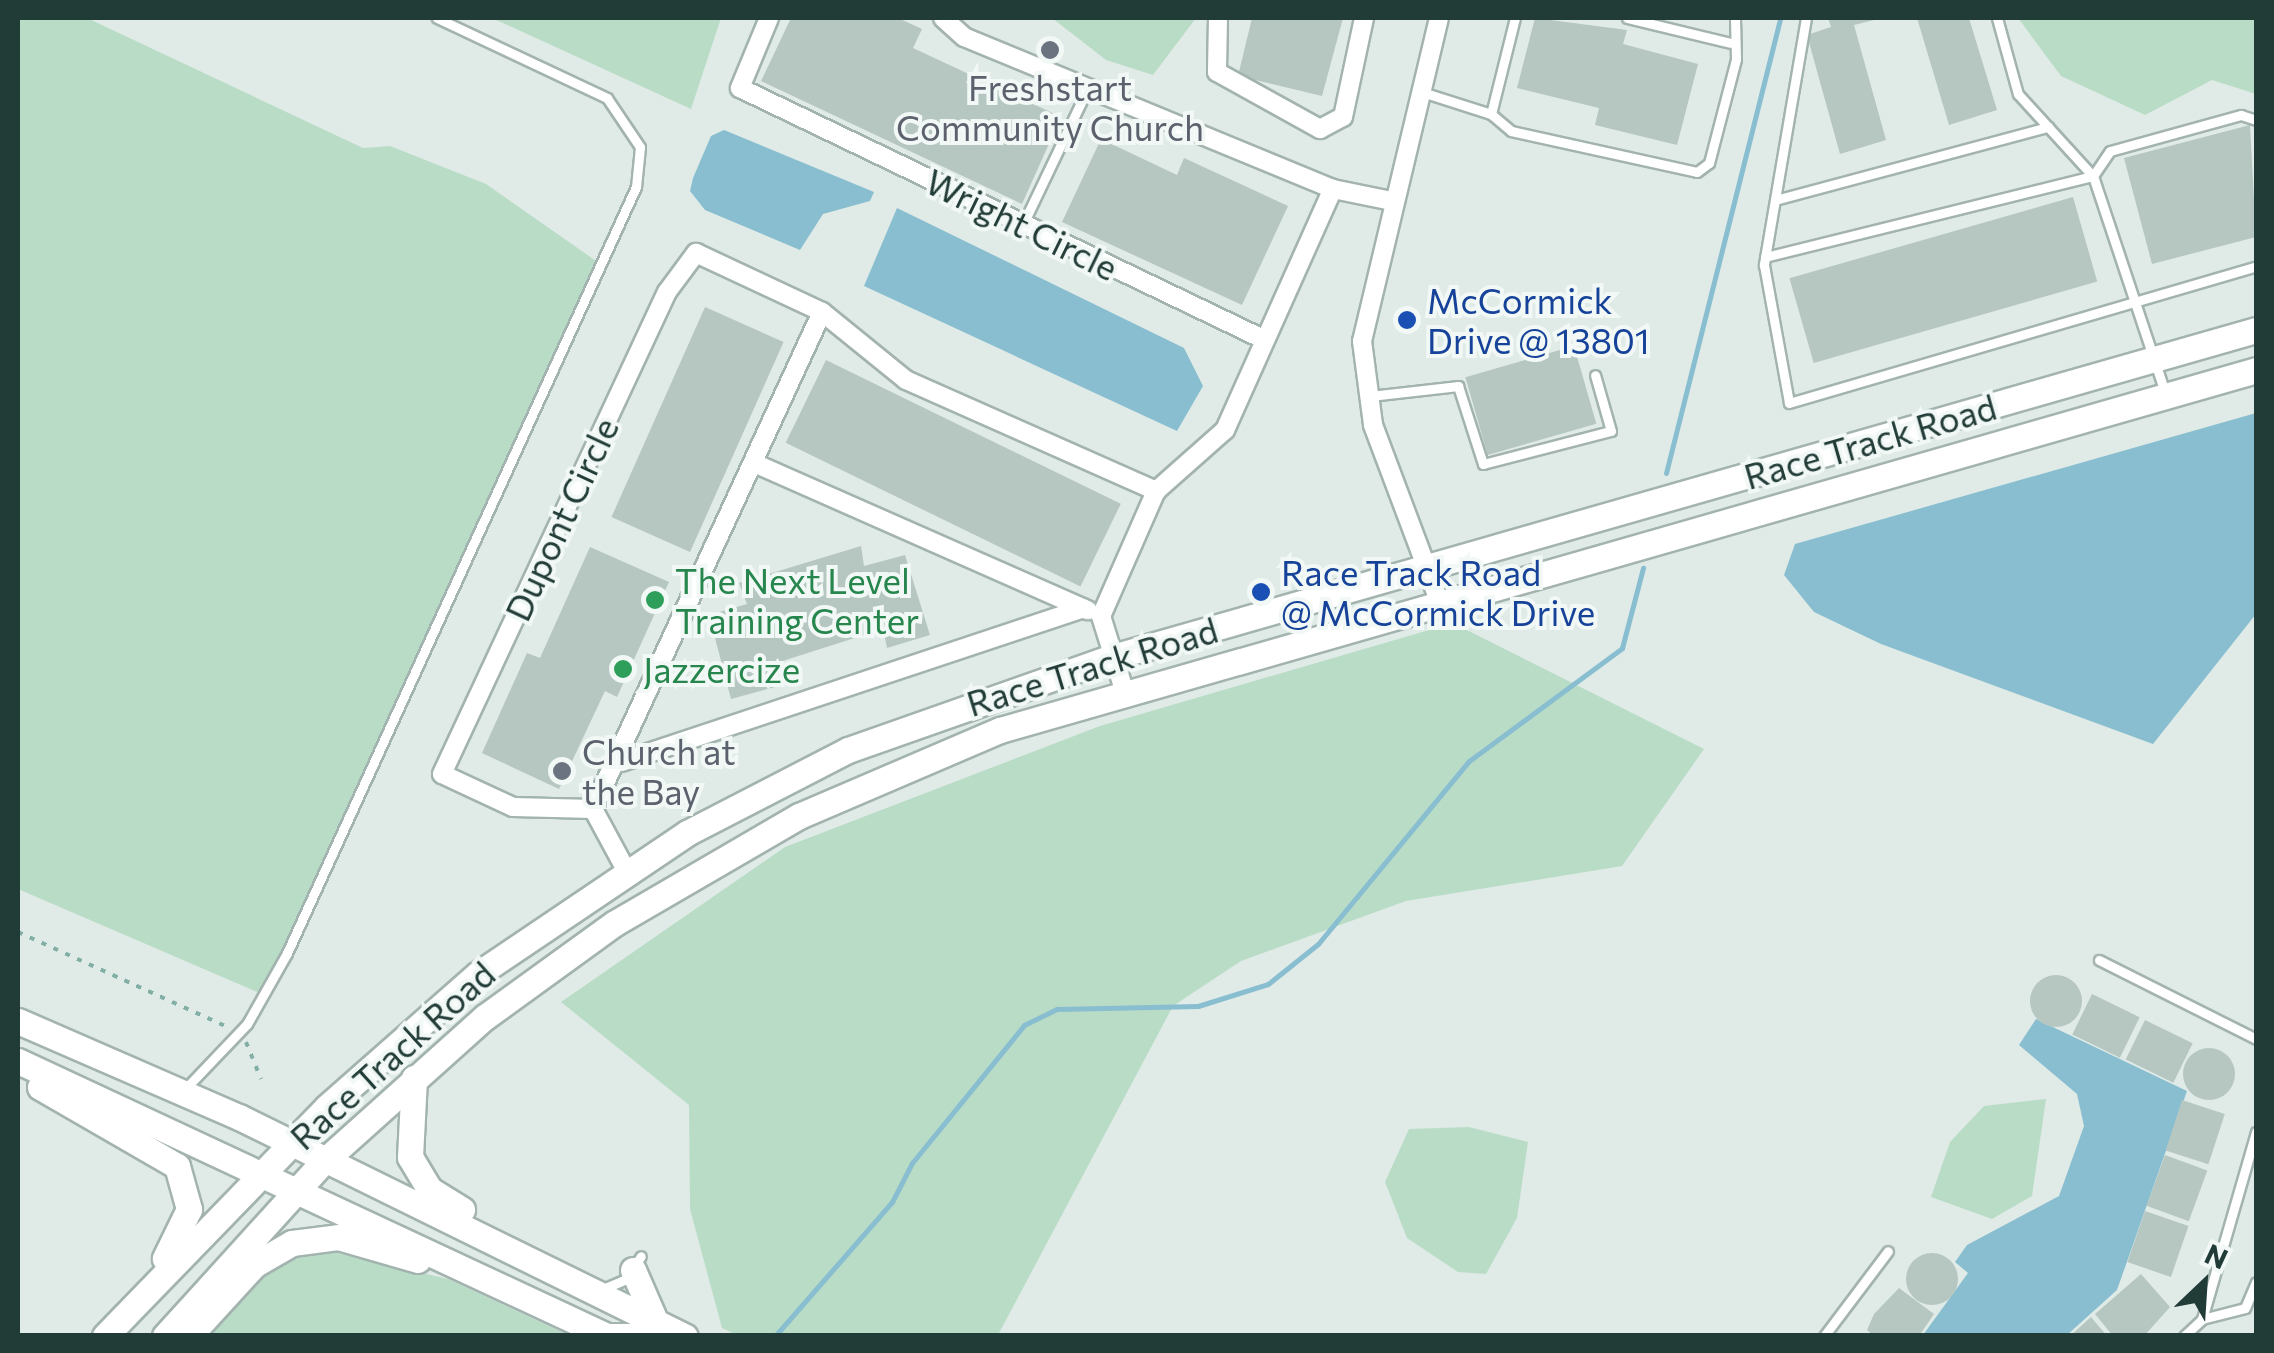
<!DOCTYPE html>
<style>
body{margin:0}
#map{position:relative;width:2274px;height:1353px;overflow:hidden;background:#e0ebe7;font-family:Commissioner,sans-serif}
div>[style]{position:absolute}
.green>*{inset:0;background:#b9dcc6}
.water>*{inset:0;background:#88bed0}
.stream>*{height:5px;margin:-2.5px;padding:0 2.5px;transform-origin:2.5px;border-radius:2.5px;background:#88bed0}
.building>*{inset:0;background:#b6c6c1;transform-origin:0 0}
.round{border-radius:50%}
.path>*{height:4px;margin-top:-2px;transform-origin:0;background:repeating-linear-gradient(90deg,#81afa5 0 5px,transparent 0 13px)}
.roads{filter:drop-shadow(2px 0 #a3b3af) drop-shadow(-2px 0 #a3b3af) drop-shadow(0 2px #a3b3af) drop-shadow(0 -2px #a3b3af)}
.lane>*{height:9px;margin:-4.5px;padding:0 4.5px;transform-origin:4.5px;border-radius:4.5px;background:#fff}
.street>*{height:18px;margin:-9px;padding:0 9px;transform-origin:9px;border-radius:9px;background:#fff}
.secondary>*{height:25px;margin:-12.5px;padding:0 12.5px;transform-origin:12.5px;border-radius:12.5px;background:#fff}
.dots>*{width:28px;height:28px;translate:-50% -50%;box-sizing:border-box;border:5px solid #f1f8f5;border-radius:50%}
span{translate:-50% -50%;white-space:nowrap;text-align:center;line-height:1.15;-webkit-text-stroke:8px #f1f8f5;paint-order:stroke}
.worship-label{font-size:35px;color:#5b616d}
.left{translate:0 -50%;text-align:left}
.street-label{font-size:35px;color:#213b37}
.transit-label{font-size:35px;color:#164399}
.leisure-label{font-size:35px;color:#27864d}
.frame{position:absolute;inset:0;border:20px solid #213b37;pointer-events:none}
.north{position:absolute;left:2154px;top:1233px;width:100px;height:100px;-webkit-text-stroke:8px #f1f8f5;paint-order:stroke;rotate:25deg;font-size:28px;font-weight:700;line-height:40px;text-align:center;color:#213b37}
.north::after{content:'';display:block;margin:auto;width:35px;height:45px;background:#213b37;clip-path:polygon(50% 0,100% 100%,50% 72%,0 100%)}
</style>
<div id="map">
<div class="green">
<div style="clip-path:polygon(18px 18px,87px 18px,363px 148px,390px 146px,486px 184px,599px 263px,269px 997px,18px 889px)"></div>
<div style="clip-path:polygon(492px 18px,721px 18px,691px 109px)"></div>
<div style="clip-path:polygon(1052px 18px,1196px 18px,1153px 75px,1106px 60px)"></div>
<div style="clip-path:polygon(2018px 18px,2256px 18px,2256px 94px,2212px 80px,2145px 115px,2061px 76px)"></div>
<div style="clip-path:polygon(1453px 623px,1704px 749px,1622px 866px,1406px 901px,1241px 961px,1173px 1006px,998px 1335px,739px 1336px,722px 1328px,690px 1209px,689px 1105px,561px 1002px,785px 847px,1100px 726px)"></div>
<div style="clip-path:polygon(2046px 1099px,2032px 1196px,1992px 1219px,1931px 1197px,1950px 1142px,1984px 1106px)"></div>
<div style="clip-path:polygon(1469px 1127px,1528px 1142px,1517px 1218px,1486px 1274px,1458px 1272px,1407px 1238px,1385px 1182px,1409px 1129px)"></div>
<div style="clip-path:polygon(320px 1249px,448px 1279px,568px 1335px,208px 1336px,263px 1271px)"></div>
</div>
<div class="water">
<div style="clip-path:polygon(724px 130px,874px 192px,870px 201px,823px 214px,800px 250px,705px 210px,690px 191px,693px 178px,711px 136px)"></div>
<div style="clip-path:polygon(897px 208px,1184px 348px,1203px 386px,1177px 431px,864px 286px)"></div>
<div style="clip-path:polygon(2256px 413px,2256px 614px,2153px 744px,1881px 644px,1814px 612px,1784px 575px,1795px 544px)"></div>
<div style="clip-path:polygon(2036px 1019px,2187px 1091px,2117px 1290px,2067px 1335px,1923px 1335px,1968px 1273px,1955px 1262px,1967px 1245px,2059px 1196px,2084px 1126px,2077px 1094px,2019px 1045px)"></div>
</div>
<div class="stream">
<div style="left:1666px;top:473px;width:469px;rotate:-75.9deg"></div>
<div style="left:775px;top:1336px;width:178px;rotate:-48.9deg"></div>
<div style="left:892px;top:1202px;width:44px;rotate:-62.9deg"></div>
<div style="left:912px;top:1163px;width:178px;rotate:-50.9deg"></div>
<div style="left:1024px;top:1025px;width:37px;rotate:-26deg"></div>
<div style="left:1057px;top:1009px;width:141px;rotate:-1.2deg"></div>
<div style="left:1198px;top:1006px;width:73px;rotate:-17.4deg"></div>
<div style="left:1268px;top:984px;width:64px;rotate:-38.7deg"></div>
<div style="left:1318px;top:944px;width:237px;rotate:-50.5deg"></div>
<div style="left:1469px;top:761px;width:190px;rotate:-36.4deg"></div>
<div style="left:1622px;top:648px;width:83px;rotate:-75.3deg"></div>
</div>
<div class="building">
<div style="clip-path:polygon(791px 18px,898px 18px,922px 29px,913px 48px,1061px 117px,1022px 204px,761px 81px)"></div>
<div style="clip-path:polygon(1252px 18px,1343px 18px,1322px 96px,1238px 76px)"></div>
<div style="clip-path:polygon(1535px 18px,1627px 30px,1623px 44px,1698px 64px,1677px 145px,1595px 125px,1599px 108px,1517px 88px)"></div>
<div style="clip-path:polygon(1828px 18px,1878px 19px,1854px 25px,1886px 140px,1840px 154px,1807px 35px,1831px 27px)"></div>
<div style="clip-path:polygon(1917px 18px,1969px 18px,1997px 110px,1949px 125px)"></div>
<div style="clip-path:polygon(2250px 125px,2256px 237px,2152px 264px,2124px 158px)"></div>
<div style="clip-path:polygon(1101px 139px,1177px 175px,1184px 158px,1288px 206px,1242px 305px,1062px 222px)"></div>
<div style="left:2073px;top:197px;width:88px;height:295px;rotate:74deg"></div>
<div style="left:705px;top:307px;width:86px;height:230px;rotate:24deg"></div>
<div style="left:1574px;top:346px;width:81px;height:113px;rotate:74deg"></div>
<div style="left:826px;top:360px;width:328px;height:92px;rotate:26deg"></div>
<div style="clip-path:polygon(861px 546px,864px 566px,905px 555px,930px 635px,887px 648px,883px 629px,770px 665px,775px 687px,731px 699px,709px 615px,747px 604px,739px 583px)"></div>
<div style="clip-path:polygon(590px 547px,669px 582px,617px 697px,605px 691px,559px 789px,482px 753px,527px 653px,540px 658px)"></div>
<div class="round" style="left:2030px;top:975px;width:52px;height:52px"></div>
<div style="left:2092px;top:994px;width:53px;height:45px;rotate:26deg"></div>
<div style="left:2145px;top:1020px;width:53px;height:44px;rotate:26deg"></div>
<div class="round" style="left:2183px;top:1048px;width:52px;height:52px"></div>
<div style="left:2182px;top:1100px;width:45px;height:53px;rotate:18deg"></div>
<div style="left:2165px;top:1155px;width:45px;height:54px;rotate:20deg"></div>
<div style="left:2145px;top:1211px;width:46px;height:54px;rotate:19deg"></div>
<div class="round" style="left:1906px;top:1253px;width:52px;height:52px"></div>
<div style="clip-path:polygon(2141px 1274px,2170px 1307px,2144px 1336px,2113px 1336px,2095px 1314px)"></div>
<div style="clip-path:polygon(1899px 1288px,1934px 1314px,1919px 1336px,1874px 1336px,1867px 1330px,1874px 1314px)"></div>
<div style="clip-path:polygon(2091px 1317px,2107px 1336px,2070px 1336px)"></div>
</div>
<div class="path">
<div style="left:18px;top:932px;width:230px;rotate:24.4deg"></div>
<div style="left:246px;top:1042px;width:40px;rotate:68deg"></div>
</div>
<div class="roads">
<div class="lane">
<div style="left:1627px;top:18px;width:106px;rotate:13.6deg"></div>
<div style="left:1806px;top:18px;width:251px;rotate:99.7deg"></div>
<div style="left:1764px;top:265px;width:140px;rotate:79.7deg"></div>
<div style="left:1789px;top:403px;width:487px;rotate:-16.3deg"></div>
<div style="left:1997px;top:18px;width:79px;rotate:74.6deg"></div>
<div style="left:2018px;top:94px;width:111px;rotate:47.6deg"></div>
<div style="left:2093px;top:176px;width:231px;rotate:71.6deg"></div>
<div style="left:1422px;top:92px;width:72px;rotate:17.7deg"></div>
<div style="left:1491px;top:114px;width:26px;rotate:40deg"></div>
<div style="left:1511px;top:131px;width:190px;rotate:12.4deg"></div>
<div style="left:1697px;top:172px;width:15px;rotate:-37deg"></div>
<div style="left:1709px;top:163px;width:107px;rotate:-75.4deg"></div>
<div style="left:1736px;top:59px;width:41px;rotate:-91.4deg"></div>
<div style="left:1491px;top:114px;width:99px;rotate:-76deg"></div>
<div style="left:1775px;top:200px;width:283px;rotate:-15deg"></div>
<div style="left:1023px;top:224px;width:151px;rotate:-64.5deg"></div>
<div style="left:1765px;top:257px;width:338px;rotate:-13.9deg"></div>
<div style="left:2093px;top:176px;width:30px;rotate:-56deg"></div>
<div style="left:2110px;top:151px;width:136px;rotate:-15.4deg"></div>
<div style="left:2241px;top:115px;width:16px;rotate:18deg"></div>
<div style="left:1370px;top:396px;width:89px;rotate:-6.5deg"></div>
<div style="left:1458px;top:386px;width:82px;rotate:72.2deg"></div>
<div style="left:1483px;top:464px;width:132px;rotate:-14.5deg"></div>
<div style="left:1611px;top:431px;width:58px;rotate:-105.9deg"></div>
<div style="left:2099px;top:960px;width:176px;rotate:26.7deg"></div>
<div style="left:185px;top:1089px;width:90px;rotate:-46.4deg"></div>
<div style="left:247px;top:1024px;width:81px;rotate:-60.6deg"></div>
<div style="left:287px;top:953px;width:842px;rotate:-65.51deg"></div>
<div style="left:636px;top:187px;width:40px;rotate:-84.3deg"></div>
<div style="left:640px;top:147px;width:59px;rotate:-124deg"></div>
<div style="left:607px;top:98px;width:188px;rotate:-154.8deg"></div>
<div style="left:603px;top:1289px;width:25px;rotate:-23deg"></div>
<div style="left:626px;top:1279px;width:27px;rotate:-57deg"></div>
<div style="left:2202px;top:1319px;width:44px;rotate:-14.3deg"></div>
<div style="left:2245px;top:1308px;width:28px;rotate:-67deg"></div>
<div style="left:1824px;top:1336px;width:106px;rotate:-53deg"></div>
<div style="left:2184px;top:1336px;width:25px;rotate:-43deg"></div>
<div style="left:2202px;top:1319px;width:195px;rotate:-73.9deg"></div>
</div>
<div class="street">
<div style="left:769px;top:18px;width:76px;rotate:112.5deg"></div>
<div style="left:740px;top:88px;width:582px;rotate:25.64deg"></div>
<div style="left:943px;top:18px;width:28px;rotate:42deg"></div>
<div style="left:964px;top:37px;width:399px;rotate:22.4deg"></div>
<div style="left:1333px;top:189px;width:60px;rotate:11.5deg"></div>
<div style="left:1218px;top:18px;width:54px;rotate:91.1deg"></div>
<div style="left:1217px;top:72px;width:118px;rotate:29deg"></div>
<div style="left:1320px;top:129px;width:26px;rotate:-28deg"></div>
<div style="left:1343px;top:117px;width:101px;rotate:-78deg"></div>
<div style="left:1439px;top:18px;width:332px;rotate:103.4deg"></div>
<div style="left:1362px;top:341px;width:85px;rotate:82.5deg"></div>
<div style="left:1373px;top:425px;width:190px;rotate:69.4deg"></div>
<div style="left:754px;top:463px;width:365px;rotate:23.8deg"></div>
<div style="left:1156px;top:491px;width:92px;rotate:-41.5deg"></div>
<div style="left:1225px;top:430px;width:264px;rotate:-65.9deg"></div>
<div style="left:621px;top:762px;width:487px;rotate:-18.4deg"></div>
<div style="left:593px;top:809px;width:547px;rotate:-65.26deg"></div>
<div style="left:626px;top:870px;width:69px;rotate:-118.4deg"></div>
<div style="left:593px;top:809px;width:80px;rotate:-178.6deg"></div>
<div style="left:513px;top:807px;width:78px;rotate:-155.1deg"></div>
<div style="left:442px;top:774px;width:532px;rotate:-64.98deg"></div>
<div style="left:667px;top:292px;width:49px;rotate:-53.4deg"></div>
<div style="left:696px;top:253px;width:139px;rotate:25.1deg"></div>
<div style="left:822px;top:312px;width:108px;rotate:39deg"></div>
<div style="left:906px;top:380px;width:274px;rotate:23.9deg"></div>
<div style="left:1156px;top:491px;width:137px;rotate:113.7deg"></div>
<div style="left:1101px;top:616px;width:81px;rotate:72.7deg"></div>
</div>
<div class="secondary">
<div style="left:18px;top:1021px;width:241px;rotate:23.5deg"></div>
<div style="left:239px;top:1117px;width:497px;rotate:26.2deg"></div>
<div style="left:18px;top:1061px;width:650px;rotate:25.03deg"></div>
<div style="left:414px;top:1078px;width:79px;rotate:92.9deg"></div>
<div style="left:410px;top:1157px;width:37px;rotate:59deg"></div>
<div style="left:429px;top:1189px;width:39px;rotate:32deg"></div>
<div style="left:40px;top:1087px;width:158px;rotate:30deg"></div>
<div style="left:177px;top:1166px;width:45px;rotate:74.4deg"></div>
<div style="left:189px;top:1209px;width:55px;rotate:116.1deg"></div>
<div style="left:633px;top:1270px;width:50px;rotate:66.5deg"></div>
<div style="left:105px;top:1336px;width:319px;rotate:-45.9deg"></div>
<div style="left:327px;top:1107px;width:201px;rotate:-41.4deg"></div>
<div style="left:478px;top:974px;width:252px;rotate:-34deg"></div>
<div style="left:687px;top:833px;width:181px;rotate:-27.3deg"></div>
<div style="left:848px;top:750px;width:277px;rotate:-19.4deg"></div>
<div style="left:1109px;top:658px;width:1193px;rotate:-15.96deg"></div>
<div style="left:165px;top:1336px;width:234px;rotate:-47.8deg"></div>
<div style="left:322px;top:1163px;width:219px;rotate:-41.9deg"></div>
<div style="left:485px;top:1017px;width:160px;rotate:-35.9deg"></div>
<div style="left:615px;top:923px;width:213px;rotate:-30.2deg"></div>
<div style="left:799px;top:816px;width:219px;rotate:-23.2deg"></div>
<div style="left:1000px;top:730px;width:1307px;rotate:-15.99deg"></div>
<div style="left:189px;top:1336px;width:96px;rotate:-47.5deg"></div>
<div style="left:254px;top:1265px;width:44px;rotate:-30.1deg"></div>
<div style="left:292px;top:1243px;width:46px;rotate:-7.4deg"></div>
<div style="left:338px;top:1237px;width:83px;rotate:16deg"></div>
<div style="left:598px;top:1336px;width:45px"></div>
</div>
</div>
<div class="dots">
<div style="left:1050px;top:50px;background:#6b7280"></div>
<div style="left:1407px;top:320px;background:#1a4fb4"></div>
<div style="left:1261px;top:592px;background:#1a4fb4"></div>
<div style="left:655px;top:600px;background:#2e9e5b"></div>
<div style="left:623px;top:669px;background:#2e9e5b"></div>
<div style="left:562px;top:771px;background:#6b7280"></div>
</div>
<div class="worship-label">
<span style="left:1050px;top:107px">Freshstart<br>Community Church</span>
<span class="left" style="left:582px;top:771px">Church at<br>the Bay</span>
</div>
<div class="street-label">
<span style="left:1022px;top:224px;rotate:26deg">Wright Circle</span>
<span style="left:1870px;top:441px;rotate:-16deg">Race Track Road</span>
<span style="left:561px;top:519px;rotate:-65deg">Dupont Circle</span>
<span style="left:1092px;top:666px;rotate:-17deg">Race Track Road</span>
<span style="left:392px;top:1055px;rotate:-42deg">Race Track Road</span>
</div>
<div class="transit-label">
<span class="left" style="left:1427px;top:320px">McCormick<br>Drive @ 13801</span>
<span class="left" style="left:1281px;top:592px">Race Track Road<br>@ McCormick Drive</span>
</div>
<div class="leisure-label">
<span class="left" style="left:675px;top:600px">The Next Level<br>Training Center</span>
<span class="left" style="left:643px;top:669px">Jazzercize</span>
</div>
<div class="frame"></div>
<div class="north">N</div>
</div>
